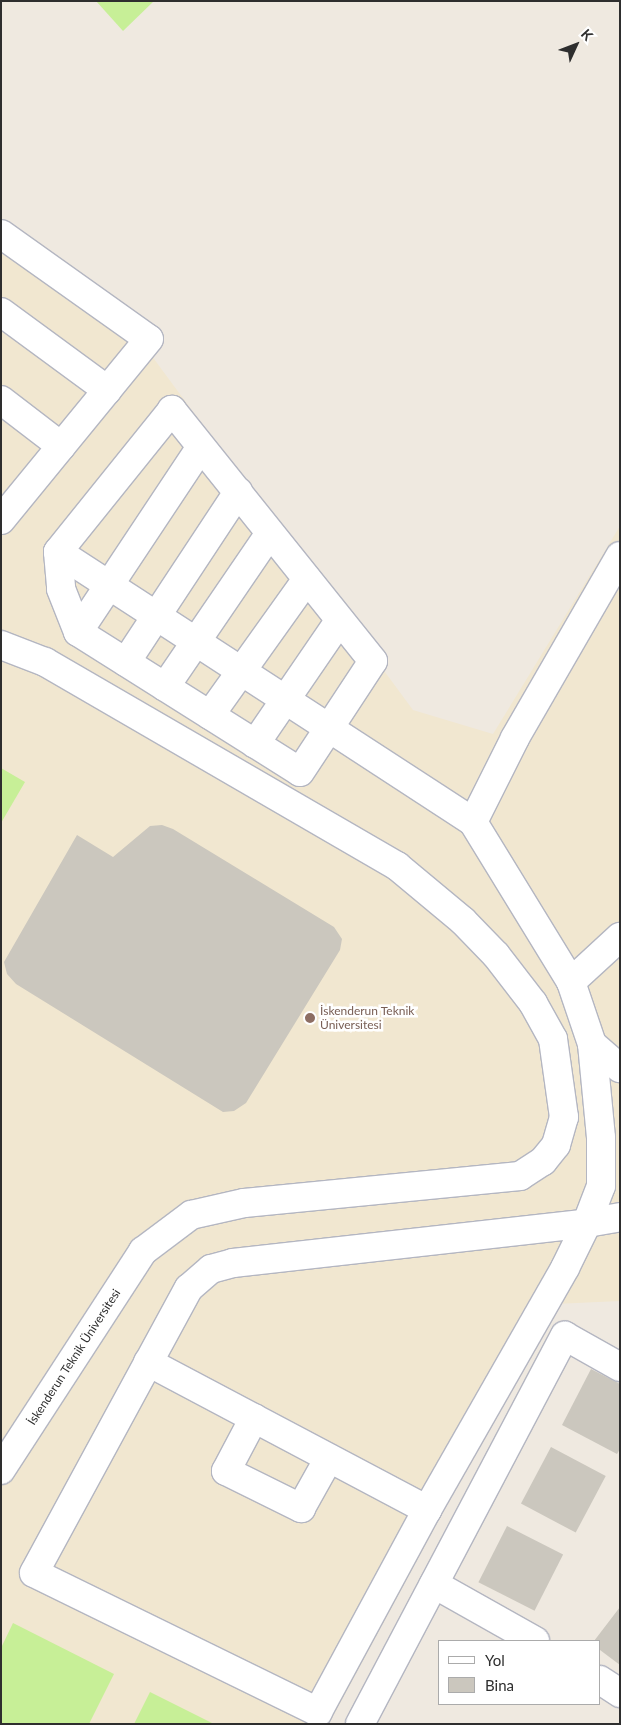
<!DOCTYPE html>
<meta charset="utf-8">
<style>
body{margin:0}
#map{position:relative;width:621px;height:1725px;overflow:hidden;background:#efe9e0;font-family:Lato,sans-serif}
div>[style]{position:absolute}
.education>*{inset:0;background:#f1e7d0}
.pitch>*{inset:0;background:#c7ef97}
.building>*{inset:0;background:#cbc7be;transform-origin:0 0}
.roads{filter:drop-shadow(1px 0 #b4b6c1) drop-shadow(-1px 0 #b4b6c1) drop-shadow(0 1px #b4b6c1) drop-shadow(0 -1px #b4b6c1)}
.minor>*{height:28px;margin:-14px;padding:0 14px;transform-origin:14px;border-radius:14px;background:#fff}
.dots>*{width:14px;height:14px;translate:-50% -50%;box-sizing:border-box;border:2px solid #fff;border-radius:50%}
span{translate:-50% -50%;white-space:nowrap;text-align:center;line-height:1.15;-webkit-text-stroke:5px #fff;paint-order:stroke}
.education-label{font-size:12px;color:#785e54}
.left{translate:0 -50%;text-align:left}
.street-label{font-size:12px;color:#2e2e2e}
.frame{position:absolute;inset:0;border:2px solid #2e2e2e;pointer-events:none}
.legend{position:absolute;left:438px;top:1640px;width:162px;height:65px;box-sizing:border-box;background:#fff;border:1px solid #ababab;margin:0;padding:6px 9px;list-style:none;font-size:15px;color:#2e2e2e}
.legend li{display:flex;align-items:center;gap:10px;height:25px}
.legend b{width:25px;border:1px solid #ababab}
.north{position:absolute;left:551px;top:20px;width:50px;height:50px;-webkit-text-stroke:4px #fff;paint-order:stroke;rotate:47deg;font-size:14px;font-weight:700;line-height:20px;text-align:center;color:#2e2e2e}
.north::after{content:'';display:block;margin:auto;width:18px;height:22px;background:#2e2e2e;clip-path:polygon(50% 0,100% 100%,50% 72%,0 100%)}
</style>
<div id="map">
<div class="education">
<div style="clip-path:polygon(1px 244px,143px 344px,413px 710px,493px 734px,620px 526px,620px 1301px,555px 1304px,329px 1724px,1px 1724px)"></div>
</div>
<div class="pitch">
<div style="clip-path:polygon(96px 1px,154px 1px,123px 31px)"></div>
<div style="clip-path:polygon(1px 768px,25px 782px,1px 823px)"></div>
<div style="clip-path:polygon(13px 1623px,114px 1674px,89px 1724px,1px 1724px,1px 1648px)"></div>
<div style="clip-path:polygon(150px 1692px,214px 1724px,134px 1724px)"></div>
</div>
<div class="building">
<div style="clip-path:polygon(162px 825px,173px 829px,334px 927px,342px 939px,340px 950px,246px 1103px,234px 1111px,223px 1112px,16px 984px,7px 974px,4px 962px,77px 835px,113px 857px,150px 826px)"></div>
<div style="clip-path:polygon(591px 1369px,620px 1384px,620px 1449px,617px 1454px,562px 1425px)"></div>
<div style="left:551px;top:1447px;width:62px;height:64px;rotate:28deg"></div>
<div style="left:507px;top:1526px;width:63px;height:63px;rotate:27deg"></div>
<div style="clip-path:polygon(620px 1607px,620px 1665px,600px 1650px,600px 1641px,594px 1641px)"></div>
</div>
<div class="roads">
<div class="minor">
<div style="left:1px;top:234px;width:181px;rotate:35.4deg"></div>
<div style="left:149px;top:339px;width:234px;rotate:129.3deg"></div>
<div style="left:1px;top:312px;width:132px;rotate:36.3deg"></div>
<div style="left:1px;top:400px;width:76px;rotate:37.5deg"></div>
<div style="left:58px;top:552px;width:37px;rotate:85deg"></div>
<div style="left:61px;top:589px;width:46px;rotate:68.4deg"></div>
<div style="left:78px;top:632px;width:262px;rotate:32.2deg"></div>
<div style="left:300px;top:772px;width:53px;rotate:-56.6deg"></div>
<div style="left:329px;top:728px;width:80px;rotate:-56.7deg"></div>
<div style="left:373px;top:661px;width:322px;rotate:-128.7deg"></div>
<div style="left:172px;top:410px;width:182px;rotate:128.8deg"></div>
<div style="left:58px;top:552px;width:323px;rotate:33deg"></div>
<div style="left:329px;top:728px;width:172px;rotate:33.1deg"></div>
<div style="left:473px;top:822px;width:188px;rotate:58.5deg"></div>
<div style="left:571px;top:982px;width:65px;rotate:71.3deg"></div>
<div style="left:592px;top:1044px;width:94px;rotate:84.5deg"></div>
<div style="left:601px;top:1138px;width:48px;rotate:90deg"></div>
<div style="left:601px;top:1186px;width:40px;rotate:111deg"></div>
<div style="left:587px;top:1223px;width:50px;rotate:116.1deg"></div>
<div style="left:565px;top:1268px;width:279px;rotate:119.7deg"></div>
<div style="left:427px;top:1510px;width:230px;rotate:118.4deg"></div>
<div style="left:318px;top:1712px;width:316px;rotate:-153.9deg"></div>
<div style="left:34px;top:1573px;width:324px;rotate:-61.5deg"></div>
<div style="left:189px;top:1288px;width:29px;rotate:-41deg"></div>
<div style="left:211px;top:1269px;width:23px;rotate:-15deg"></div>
<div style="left:233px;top:1263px;width:356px;rotate:-6.4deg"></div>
<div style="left:587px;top:1223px;width:34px;rotate:-10deg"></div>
<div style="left:78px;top:632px;width:222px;rotate:-56.4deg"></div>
<div style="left:1px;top:645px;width:47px;rotate:21.1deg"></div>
<div style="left:45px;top:662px;width:407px;rotate:30.1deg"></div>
<div style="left:397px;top:866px;width:86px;rotate:39.8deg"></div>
<div style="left:463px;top:921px;width:47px;rotate:45.9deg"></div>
<div style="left:496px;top:955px;width:61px;rotate:52.4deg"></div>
<div style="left:533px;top:1003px;width:41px;rotate:60.9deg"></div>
<div style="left:553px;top:1039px;width:79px;rotate:82deg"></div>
<div style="left:564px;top:1117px;width:29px;rotate:106deg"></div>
<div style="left:556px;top:1145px;width:21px;rotate:129deg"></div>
<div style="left:543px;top:1161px;width:27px;rotate:147deg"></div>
<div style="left:520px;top:1176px;width:277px;rotate:174.4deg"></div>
<div style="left:244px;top:1203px;width:54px;rotate:167.2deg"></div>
<div style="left:191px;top:1215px;width:60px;rotate:143.1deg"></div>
<div style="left:143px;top:1251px;width:261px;rotate:123deg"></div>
<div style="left:126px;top:662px;width:204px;rotate:-56.6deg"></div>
<div style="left:165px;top:687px;width:186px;rotate:-55.7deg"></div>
<div style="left:210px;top:715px;width:167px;rotate:-54.5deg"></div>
<div style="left:255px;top:744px;width:150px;rotate:-55.6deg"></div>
<div style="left:473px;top:822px;width:94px;rotate:-63.4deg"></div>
<div style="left:515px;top:738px;width:210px;rotate:-60deg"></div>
<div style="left:571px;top:982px;width:67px;rotate:-42.6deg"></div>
<div style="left:592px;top:1044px;width:37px;rotate:41deg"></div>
<div style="left:148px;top:1362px;width:316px;rotate:27.9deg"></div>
<div style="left:254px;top:1418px;width:60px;rotate:117.8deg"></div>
<div style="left:226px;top:1471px;width:84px;rotate:26.3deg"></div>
<div style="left:301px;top:1508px;width:57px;rotate:-60.8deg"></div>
<div style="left:434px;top:1584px;width:116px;rotate:29.4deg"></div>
<div style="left:600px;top:1680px;width:24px;rotate:33deg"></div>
<div style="left:360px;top:1724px;width:439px;rotate:-62.2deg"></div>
<div style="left:565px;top:1336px;width:63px;rotate:29.4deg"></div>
</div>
</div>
<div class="dots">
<div style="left:310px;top:1018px;background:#8d6e63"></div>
</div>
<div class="education-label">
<span class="left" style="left:320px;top:1018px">İskenderun Teknik<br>Üniversitesi</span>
</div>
<div class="street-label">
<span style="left:74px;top:1357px;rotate:-57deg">İskenderun Teknik Üniversitesi</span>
</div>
<div class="frame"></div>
<ul class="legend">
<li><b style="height:6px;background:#fff"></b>Yol</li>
<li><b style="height:14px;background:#cbc7be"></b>Bina</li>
</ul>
<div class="north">K</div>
</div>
